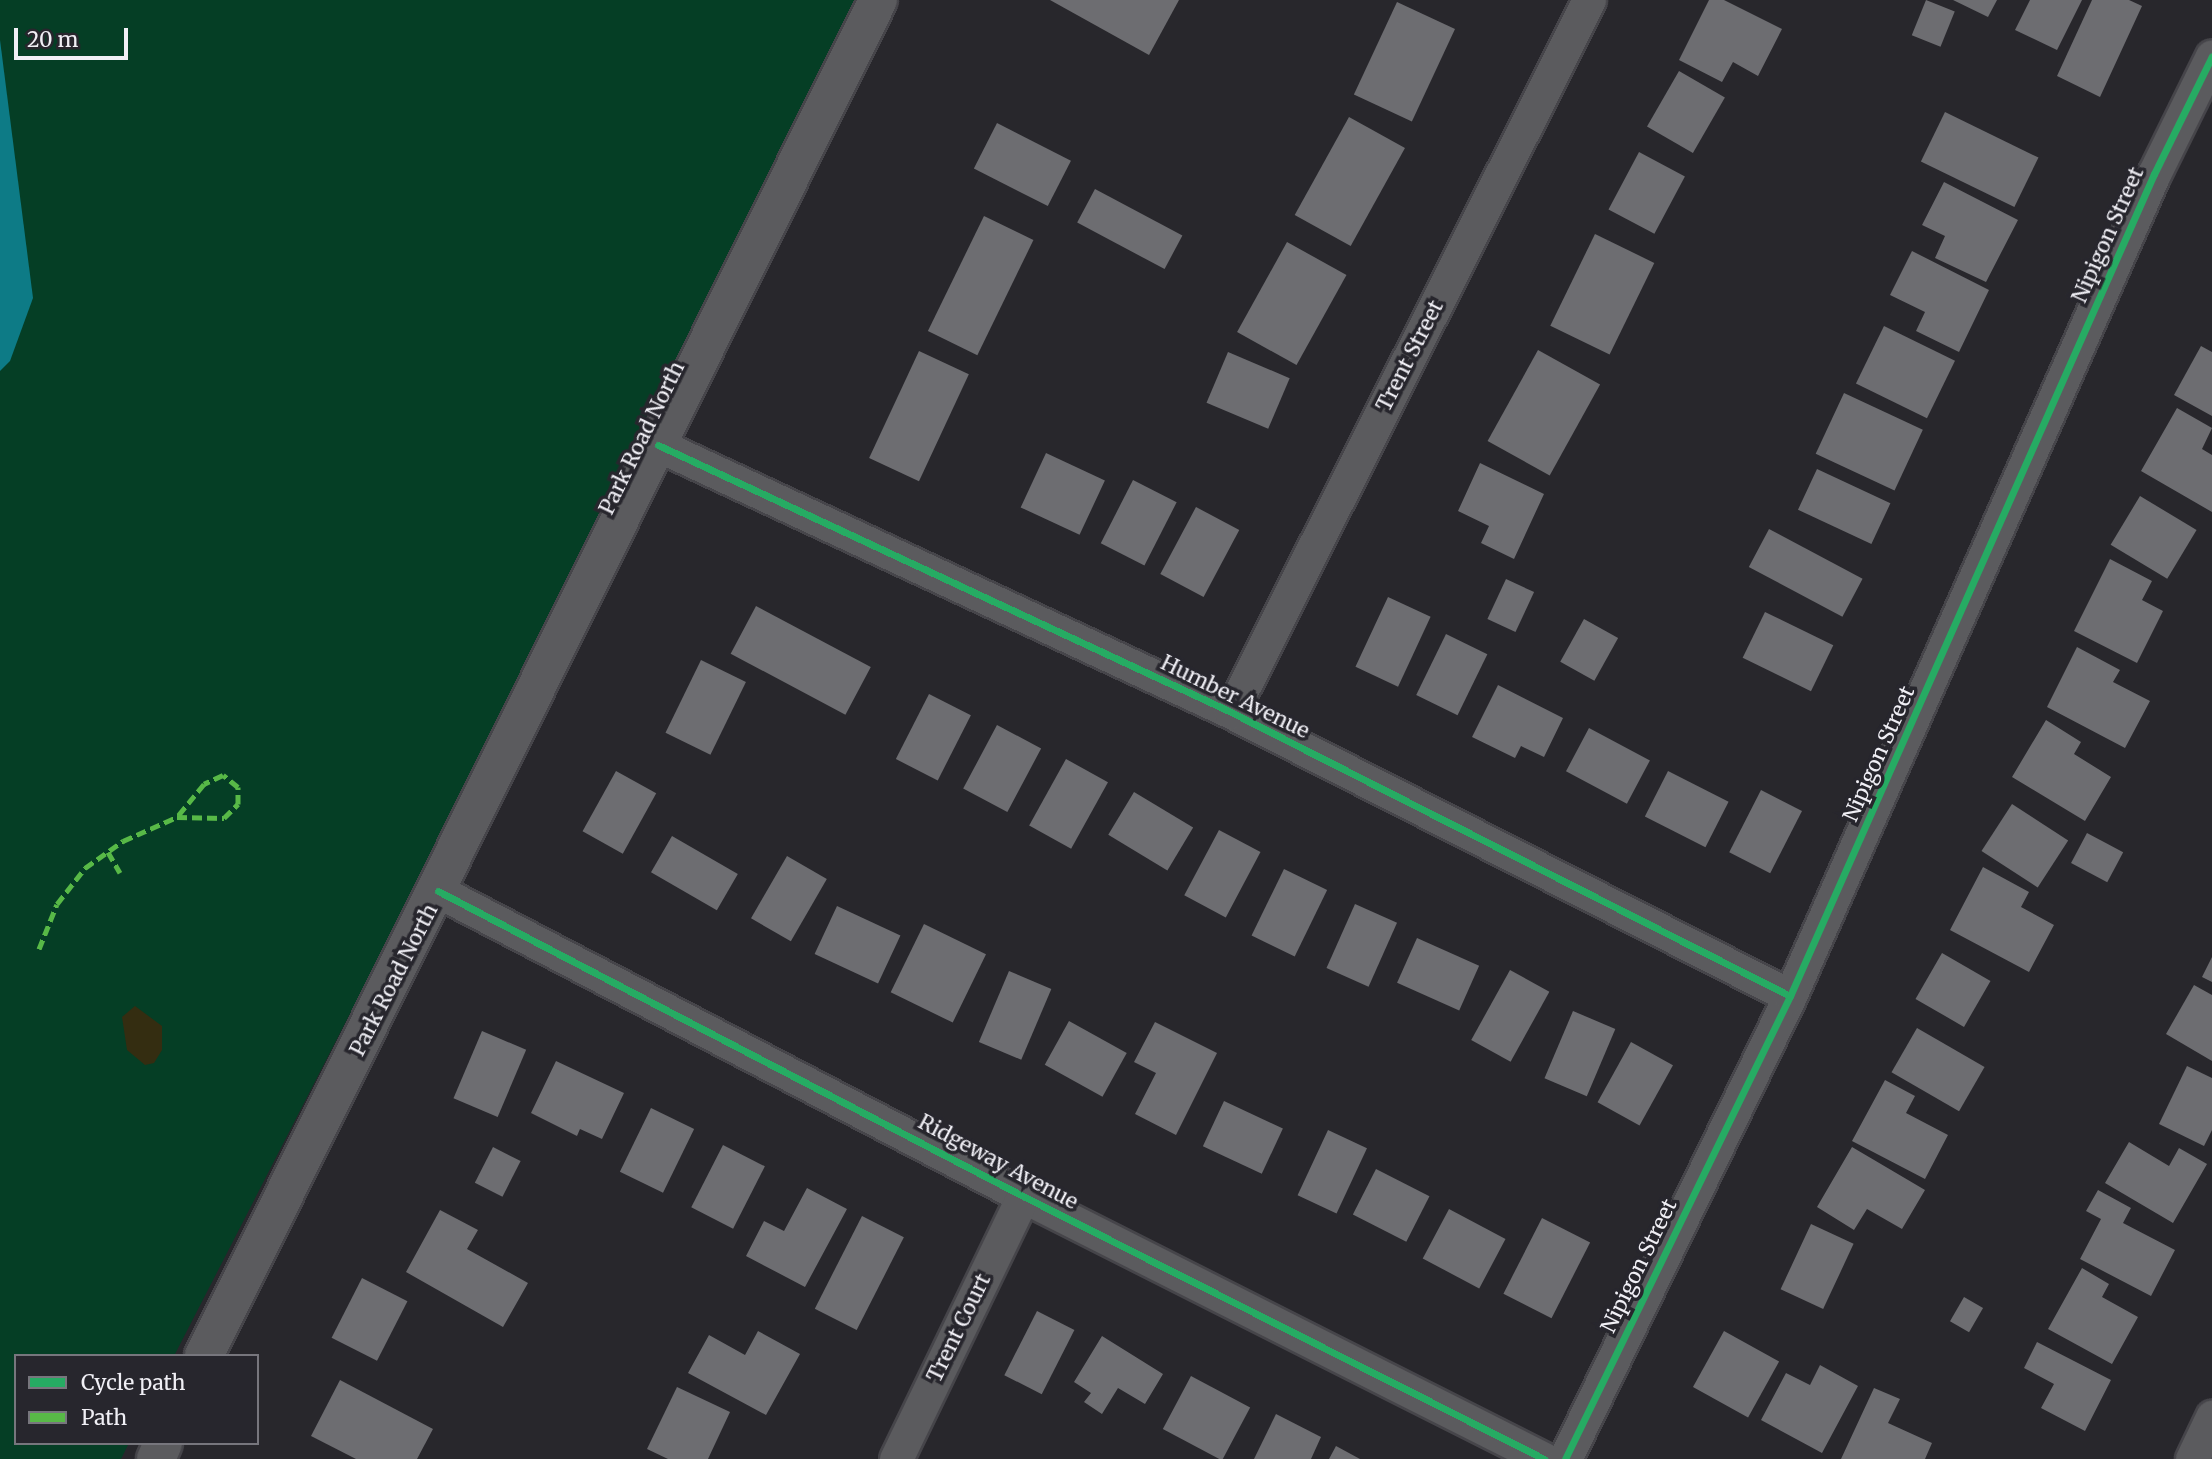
<!DOCTYPE html>
<style>
body{margin:0}
#map{position:relative;width:2212px;height:1459px;overflow:hidden;background:#28272c;font-family:Merriweather,serif}
div>[style]{position:absolute}
.green>*{inset:0;background:#053e25}
.sand>*{inset:0;background:#342d11}
.water>*{inset:0;background:#0d7b86}
.building>*{inset:0;background:#6d6d71;transform-origin:0 0}
.roads{filter:drop-shadow(2px 0 #46454a) drop-shadow(-2px 0 #46454a) drop-shadow(0 2px #46454a) drop-shadow(0 -2px #46454a)}
.street>*{height:33px;margin:-16.5px;padding:0 16.5px;transform-origin:16.5px;border-radius:16.5px;background:#5b5b5e}
.secondary>*{height:38px;margin:-19px;padding:0 19px;transform-origin:19px;border-radius:19px;background:#5b5b5e}
.quiet>*{height:5px;margin-top:-2.5px;transform-origin:0;background:repeating-linear-gradient(90deg,#58b947 0 10px,transparent 0 15px)}
.cycleway>*{height:7px;margin:-3.5px;padding:0 3.5px;transform-origin:3.5px;border-radius:3.5px;background:#26ab63}
span{translate:-50% -50%;white-space:nowrap;text-align:center;line-height:1.15;-webkit-text-stroke:7px #27262d;paint-order:stroke}
.street-label{font-size:21px;color:#f0eff5}
.legend{position:absolute;left:14px;top:1354px;width:245px;height:91px;box-sizing:border-box;background:#27262d;border:2px solid #77767d;margin:0;padding:9px 12px;list-style:none;font-size:21px;color:#f0eff5}
.legend li{display:flex;align-items:center;gap:14px;height:35px}
.legend b{width:35px;border:2px solid #77767d}
.scale{position:absolute;left:14px;top:28px;width:114px;height:32px;box-sizing:border-box;border:4px solid #f0eff5;border-top:0;padding-left:9px;font-size:21px;line-height:24px;white-space:nowrap;color:#f0eff5;-webkit-text-stroke:5px #27262d;paint-order:stroke}
</style>
<div id="map">
<div class="green">
<div style="clip-path:polygon(0 0,884px 0,414px 889px,174px 1356px,16px 1356px,16px 1443px,129px 1443px,121px 1459px,0 1459px)"></div>
</div>
<div class="sand">
<div style="clip-path:polygon(135px 1006px,162px 1026px,162px 1050px,154px 1063px,145px 1065px,127px 1050px,122px 1017px)"></div>
</div>
<div class="water">
<div style="clip-path:polygon(0 40px,33px 298px,10px 361px,0 371px)"></div>
</div>
<div class="building">
<div style="clip-path:polygon(1050px 0,1179px 0,1149px 55px)"></div>
<div style="clip-path:polygon(1709px 0,1724px 0,1782px 29px,1758px 76px,1733px 62px,1722px 82px,1679px 60px)"></div>
<div style="left:1926px;top:0;width:31px;height:38px;rotate:22deg"></div>
<div style="clip-path:polygon(1953px 0,1997px 0,1988px 17px)"></div>
<div style="clip-path:polygon(2030px 0,2082px 0,2057px 50px,2015px 30px)"></div>
<div style="clip-path:polygon(2092px 0,2129px 0,2142px 6px,2100px 97px,2057px 76px)"></div>
<div style="left:1397px;top:2px;width:64px;height:102px;rotate:25deg"></div>
<div style="left:1679px;top:71px;width:53px;height:64px;rotate:30deg"></div>
<div style="left:1945px;top:112px;width:104px;height:55px;rotate:26deg"></div>
<div style="left:1349px;top:117px;width:64px;height:112px;rotate:29deg"></div>
<div style="left:997px;top:123px;width:83px;height:51px;rotate:27deg"></div>
<div style="left:1639px;top:152px;width:52px;height:65px;rotate:28deg"></div>
<div style="clip-path:polygon(1944px 182px,2018px 220px,1986px 282px,1935px 258px,1945px 236px,1922px 225px)"></div>
<div style="left:1095px;top:189px;width:99px;height:38px;rotate:28deg"></div>
<div style="left:984px;top:216px;width:55px;height:128px;rotate:26deg"></div>
<div style="left:1595px;top:234px;width:66px;height:102px;rotate:26deg"></div>
<div style="left:1287px;top:242px;width:68px;height:103px;rotate:29deg"></div>
<div style="clip-path:polygon(1912px 251px,1989px 290px,1959px 352px,1916px 331px,1925px 312px,1890px 295px)"></div>
<div style="left:1884px;top:326px;width:79px;height:64px;rotate:26deg"></div>
<div style="clip-path:polygon(2201px 346px,2212px 352px,2212px 416px,2174px 395px)"></div>
<div style="left:1538px;top:350px;width:71px;height:104px;rotate:29deg"></div>
<div style="left:919px;top:351px;width:55px;height:118px;rotate:25deg"></div>
<div style="left:1228px;top:352px;width:67px;height:55px;rotate:23deg"></div>
<div style="left:1844px;top:393px;width:87px;height:67px;rotate:25deg"></div>
<div style="clip-path:polygon(2177px 408px,2212px 428px,2202px 449px,2212px 455px,2212px 512px,2141px 471px)"></div>
<div style="left:1046px;top:453px;width:65px;height:60px;rotate:25deg"></div>
<div style="clip-path:polygon(1480px 463px,1544px 494px,1514px 559px,1481px 543px,1489px 526px,1458px 511px)"></div>
<div style="left:1817px;top:469px;width:81px;height:45px;rotate:25deg"></div>
<div style="left:1133px;top:480px;width:49px;height:71px;rotate:27deg"></div>
<div style="left:2140px;top:496px;width:66px;height:57px;rotate:31deg"></div>
<div style="left:1196px;top:507px;width:49px;height:76px;rotate:28deg"></div>
<div style="left:1769px;top:529px;width:106px;height:43px;rotate:28deg"></div>
<div style="clip-path:polygon(2110px 559px,2152px 581px,2142px 600px,2163px 611px,2137px 663px,2074px 631px)"></div>
<div style="left:1506px;top:579px;width:31px;height:44px;rotate:25deg"></div>
<div style="left:1388px;top:597px;width:47px;height:77px;rotate:25deg"></div>
<div style="left:756px;top:606px;width:130px;height:54px;rotate:28deg"></div>
<div style="left:1765px;top:612px;width:76px;height:51px;rotate:26deg"></div>
<div style="left:1584px;top:619px;width:39px;height:49px;rotate:29deg"></div>
<div style="left:1446px;top:634px;width:46px;height:68px;rotate:26deg"></div>
<div style="clip-path:polygon(2077px 647px,2120px 670px,2113px 682px,2150px 701px,2125px 748px,2047px 707px)"></div>
<div style="left:701px;top:660px;width:50px;height:81px;rotate:26deg"></div>
<div style="clip-path:polygon(1498px 685px,1563px 718px,1544px 757px,1521px 746px,1515px 758px,1472px 737px)"></div>
<div style="left:929px;top:694px;width:47px;height:73px;rotate:27deg"></div>
<div style="clip-path:polygon(2046px 720px,2081px 742px,2074px 754px,2111px 777px,2085px 821px,2012px 777px)"></div>
<div style="left:997px;top:725px;width:50px;height:72px;rotate:28deg"></div>
<div style="left:1589px;top:728px;width:69px;height:49px;rotate:28deg"></div>
<div style="left:1066px;top:759px;width:48px;height:76px;rotate:29deg"></div>
<div style="left:616px;top:771px;width:46px;height:69px;rotate:29deg"></div>
<div style="left:1668px;top:771px;width:68px;height:51px;rotate:27deg"></div>
<div style="left:1761px;top:790px;width:46px;height:70px;rotate:27deg"></div>
<div style="left:1134px;top:792px;width:69px;height:50px;rotate:31deg"></div>
<div style="left:2012px;top:804px;width:67px;height:56px;rotate:33deg"></div>
<div style="left:1219px;top:830px;width:47px;height:74px;rotate:28deg"></div>
<div style="left:2087px;top:833px;width:41px;height:34px;rotate:28deg"></div>
<div style="left:672px;top:836px;width:76px;height:42px;rotate:30deg"></div>
<div style="left:787px;top:856px;width:46px;height:72px;rotate:30deg"></div>
<div style="clip-path:polygon(1983px 867px,2029px 892px,2021px 907px,2054px 925px,2029px 972px,1950px 930px)"></div>
<div style="left:1284px;top:869px;width:48px;height:74px;rotate:26deg"></div>
<div style="left:1355px;top:904px;width:46px;height:70px;rotate:24deg"></div>
<div style="left:837px;top:906px;width:70px;height:53px;rotate:25deg"></div>
<div style="left:924px;top:924px;width:69px;height:76px;rotate:26deg"></div>
<div style="left:1417px;top:938px;width:68px;height:49px;rotate:24deg"></div>
<div style="left:1942px;top:953px;width:56px;height:53px;rotate:30deg"></div>
<div style="clip-path:polygon(2212px 957px,2212px 982px,2202px 977px)"></div>
<div style="left:1510px;top:970px;width:45px;height:80px;rotate:29deg"></div>
<div style="left:1009px;top:971px;width:46px;height:77px;rotate:23deg"></div>
<div style="clip-path:polygon(2194px 985px,2212px 995px,2212px 1061px,2166px 1034px)"></div>
<div style="left:1573px;top:1011px;width:46px;height:73px;rotate:23deg"></div>
<div style="left:1069px;top:1021px;width:66px;height:50px;rotate:29deg"></div>
<div style="clip-path:polygon(1155px 1022px,1217px 1053px,1176px 1135px,1135px 1114px,1156px 1073px,1134px 1062px)"></div>
<div style="left:1917px;top:1028px;width:78px;height:51px;rotate:30deg"></div>
<div style="left:482px;top:1031px;width:48px;height:73px;rotate:23deg"></div>
<div style="left:1631px;top:1042px;width:48px;height:69px;rotate:29deg"></div>
<div style="clip-path:polygon(556px 1061px,624px 1093px,602px 1139px,580px 1129px,577px 1136px,531px 1113px)"></div>
<div style="clip-path:polygon(2187px 1066px,2212px 1078px,2212px 1130px,2204px 1146px,2159px 1124px)"></div>
<div style="clip-path:polygon(1885px 1080px,1915px 1096px,1906px 1113px,1948px 1135px,1925px 1179px,1852px 1141px)"></div>
<div style="left:1224px;top:1101px;width:65px;height:50px;rotate:25deg"></div>
<div style="left:651px;top:1108px;width:48px;height:71px;rotate:26deg"></div>
<div style="left:1328px;top:1130px;width:43px;height:72px;rotate:25deg"></div>
<div style="clip-path:polygon(2129px 1142px,2169px 1166px,2179px 1148px,2207px 1164px,2173px 1223px,2105px 1183px)"></div>
<div style="left:723px;top:1145px;width:47px;height:70px;rotate:27deg"></div>
<div style="left:493px;top:1147px;width:31px;height:40px;rotate:27deg"></div>
<div style="clip-path:polygon(1852px 1147px,1925px 1190px,1902px 1229px,1867px 1209px,1854px 1230px,1817px 1207px)"></div>
<div style="left:1376px;top:1169px;width:60px;height:51px;rotate:27deg"></div>
<div style="clip-path:polygon(807px 1188px,847px 1209px,805px 1287px,746px 1256px,764px 1221px,784px 1231px)"></div>
<div style="clip-path:polygon(2098px 1190px,2131px 1208px,2123px 1223px,2175px 1250px,2151px 1296px,2080px 1259px,2101px 1219px,2086px 1211px)"></div>
<div style="left:1449px;top:1209px;width:64px;height:56px;rotate:28deg"></div>
<div style="clip-path:polygon(440px 1210px,478px 1230px,467px 1249px,528px 1283px,503px 1327px,406px 1272px)"></div>
<div style="left:862px;top:1216px;width:47px;height:104px;rotate:27deg"></div>
<div style="left:1542px;top:1218px;width:54px;height:85px;rotate:27deg"></div>
<div style="left:1811px;top:1224px;width:47px;height:72px;rotate:25deg"></div>
<div style="clip-path:polygon(2082px 1268px,2109px 1284px,2102px 1297px,2138px 1317px,2112px 1364px,2048px 1329px)"></div>
<div style="left:362px;top:1278px;width:51px;height:67px;rotate:27deg"></div>
<div style="left:1964px;top:1297px;width:22px;height:28px;rotate:30deg"></div>
<div style="left:1037px;top:1311px;width:42px;height:72px;rotate:27deg"></div>
<div style="clip-path:polygon(758px 1331px,800px 1354px,766px 1415px,688px 1373px,709px 1335px,745px 1355px)"></div>
<div style="left:1724px;top:1331px;width:63px;height:64px;rotate:29deg"></div>
<div style="clip-path:polygon(1102px 1336px,1163px 1374px,1145px 1404px,1118px 1388px,1102px 1414px,1084px 1402px,1091px 1393px,1074px 1382px)"></div>
<div style="clip-path:polygon(2037px 1342px,2111px 1380px,2085px 1431px,2041px 1408px,2054px 1384px,2024px 1368px)"></div>
<div style="clip-path:polygon(1820px 1365px,1858px 1386px,1822px 1453px,1761px 1420px,1786px 1373px,1810px 1385px)"></div>
<div style="left:1191px;top:1376px;width:67px;height:60px;rotate:28deg"></div>
<div style="clip-path:polygon(340px 1380px,433px 1429px,417px 1459px,356px 1459px,311px 1436px)"></div>
<div style="clip-path:polygon(677px 1387px,730px 1412px,708px 1459px,668px 1459px,647px 1449px)"></div>
<div style="clip-path:polygon(1874px 1388px,1900px 1399px,1888px 1423px,1932px 1443px,1925px 1459px,1841px 1459px)"></div>
<div style="clip-path:polygon(1276px 1414px,1321px 1437px,1311px 1459px,1254px 1459px)"></div>
<div style="clip-path:polygon(1336px 1446px,1360px 1459px,1329px 1459px)"></div>
</div>
<div class="roads">
<div class="street">
<div style="left:658px;top:445px;width:632px;rotate:24.98deg"></div>
<div style="left:1231px;top:712px;width:627px;rotate:26.93deg"></div>
<div style="left:1231px;top:712px;width:797px;rotate:-63.31deg"></div>
<div style="left:438px;top:891px;width:660px;rotate:27.54deg"></div>
<div style="left:1023px;top:1196px;width:584px;rotate:26.78deg"></div>
<div style="left:896px;top:1459px;width:292px;rotate:-64.2deg"></div>
<div style="left:1565px;top:1459px;width:515px;rotate:-64.08deg"></div>
<div style="left:1790px;top:996px;width:899px;rotate:-66.12deg"></div>
<div style="left:2154px;top:174px;width:131px;rotate:-63.8deg"></div>
<div style="left:2192px;top:1459px;width:47px;rotate:-64.5deg"></div>
</div>
<div class="secondary">
<div style="left:204px;top:1356px;width:1514px;rotate:-63.57deg"></div>
<div style="left:156px;top:1459px;width:17px;rotate:-66deg"></div>
</div>
</div>
<div class="quiet">
<div style="left:108px;top:852px;width:24px;rotate:60deg"></div>
<div style="left:39px;top:949px;width:48px;rotate:-68.2deg"></div>
<div style="left:57px;top:904px;width:46px;rotate:-52.1deg"></div>
<div style="left:85px;top:868px;width:47px;rotate:-35.4deg"></div>
<div style="left:123px;top:841px;width:59px;rotate:-24deg"></div>
<div style="left:177px;top:817px;width:47px;rotate:1.2deg"></div>
<div style="left:224px;top:818px;width:20px;rotate:-45deg"></div>
<div style="left:238px;top:804px;width:17px;rotate:-90deg"></div>
<div style="left:238px;top:787px;width:19px;rotate:-141deg"></div>
<div style="left:223px;top:775px;width:21px;rotate:155deg"></div>
<div style="left:204px;top:784px;width:43px;rotate:129.3deg"></div>
</div>
<div class="cycleway">
<div style="left:658px;top:445px;width:632px;rotate:24.98deg"></div>
<div style="left:1231px;top:712px;width:627px;rotate:26.93deg"></div>
<div style="left:438px;top:891px;width:660px;rotate:27.54deg"></div>
<div style="left:1023px;top:1196px;width:584px;rotate:26.78deg"></div>
<div style="left:1565px;top:1459px;width:515px;rotate:-64.08deg"></div>
<div style="left:1790px;top:996px;width:899px;rotate:-66.12deg"></div>
<div style="left:2154px;top:174px;width:131px;rotate:-63.8deg"></div>
</div>
<div class="street-label">
<span style="left:2108px;top:235px;rotate:-66deg">Nipigon Street</span>
<span style="left:1410px;top:356px;rotate:-63deg">Trent Street</span>
<span style="left:642px;top:438px;rotate:-64deg">Park Road North</span>
<span style="left:1235px;top:697px;rotate:26deg">Humber Avenue</span>
<span style="left:1879px;top:754px;rotate:-66deg">Nipigon Street</span>
<span style="left:394px;top:980px;rotate:-63deg">Park Road North</span>
<span style="left:998px;top:1162px;rotate:28deg">Ridgeway Avenue</span>
<span style="left:1639px;top:1266px;rotate:-64deg">Nipigon Street</span>
<span style="left:959px;top:1328px;rotate:-64deg">Trent Court</span>
</div>
<ul class="legend">
<li><b style="height:9px;background:#26ab63"></b>Cycle path</li>
<li><b style="height:9px;background:#58b947"></b>Path</li>
</ul>
<div class="scale">20 m</div>
</div>
